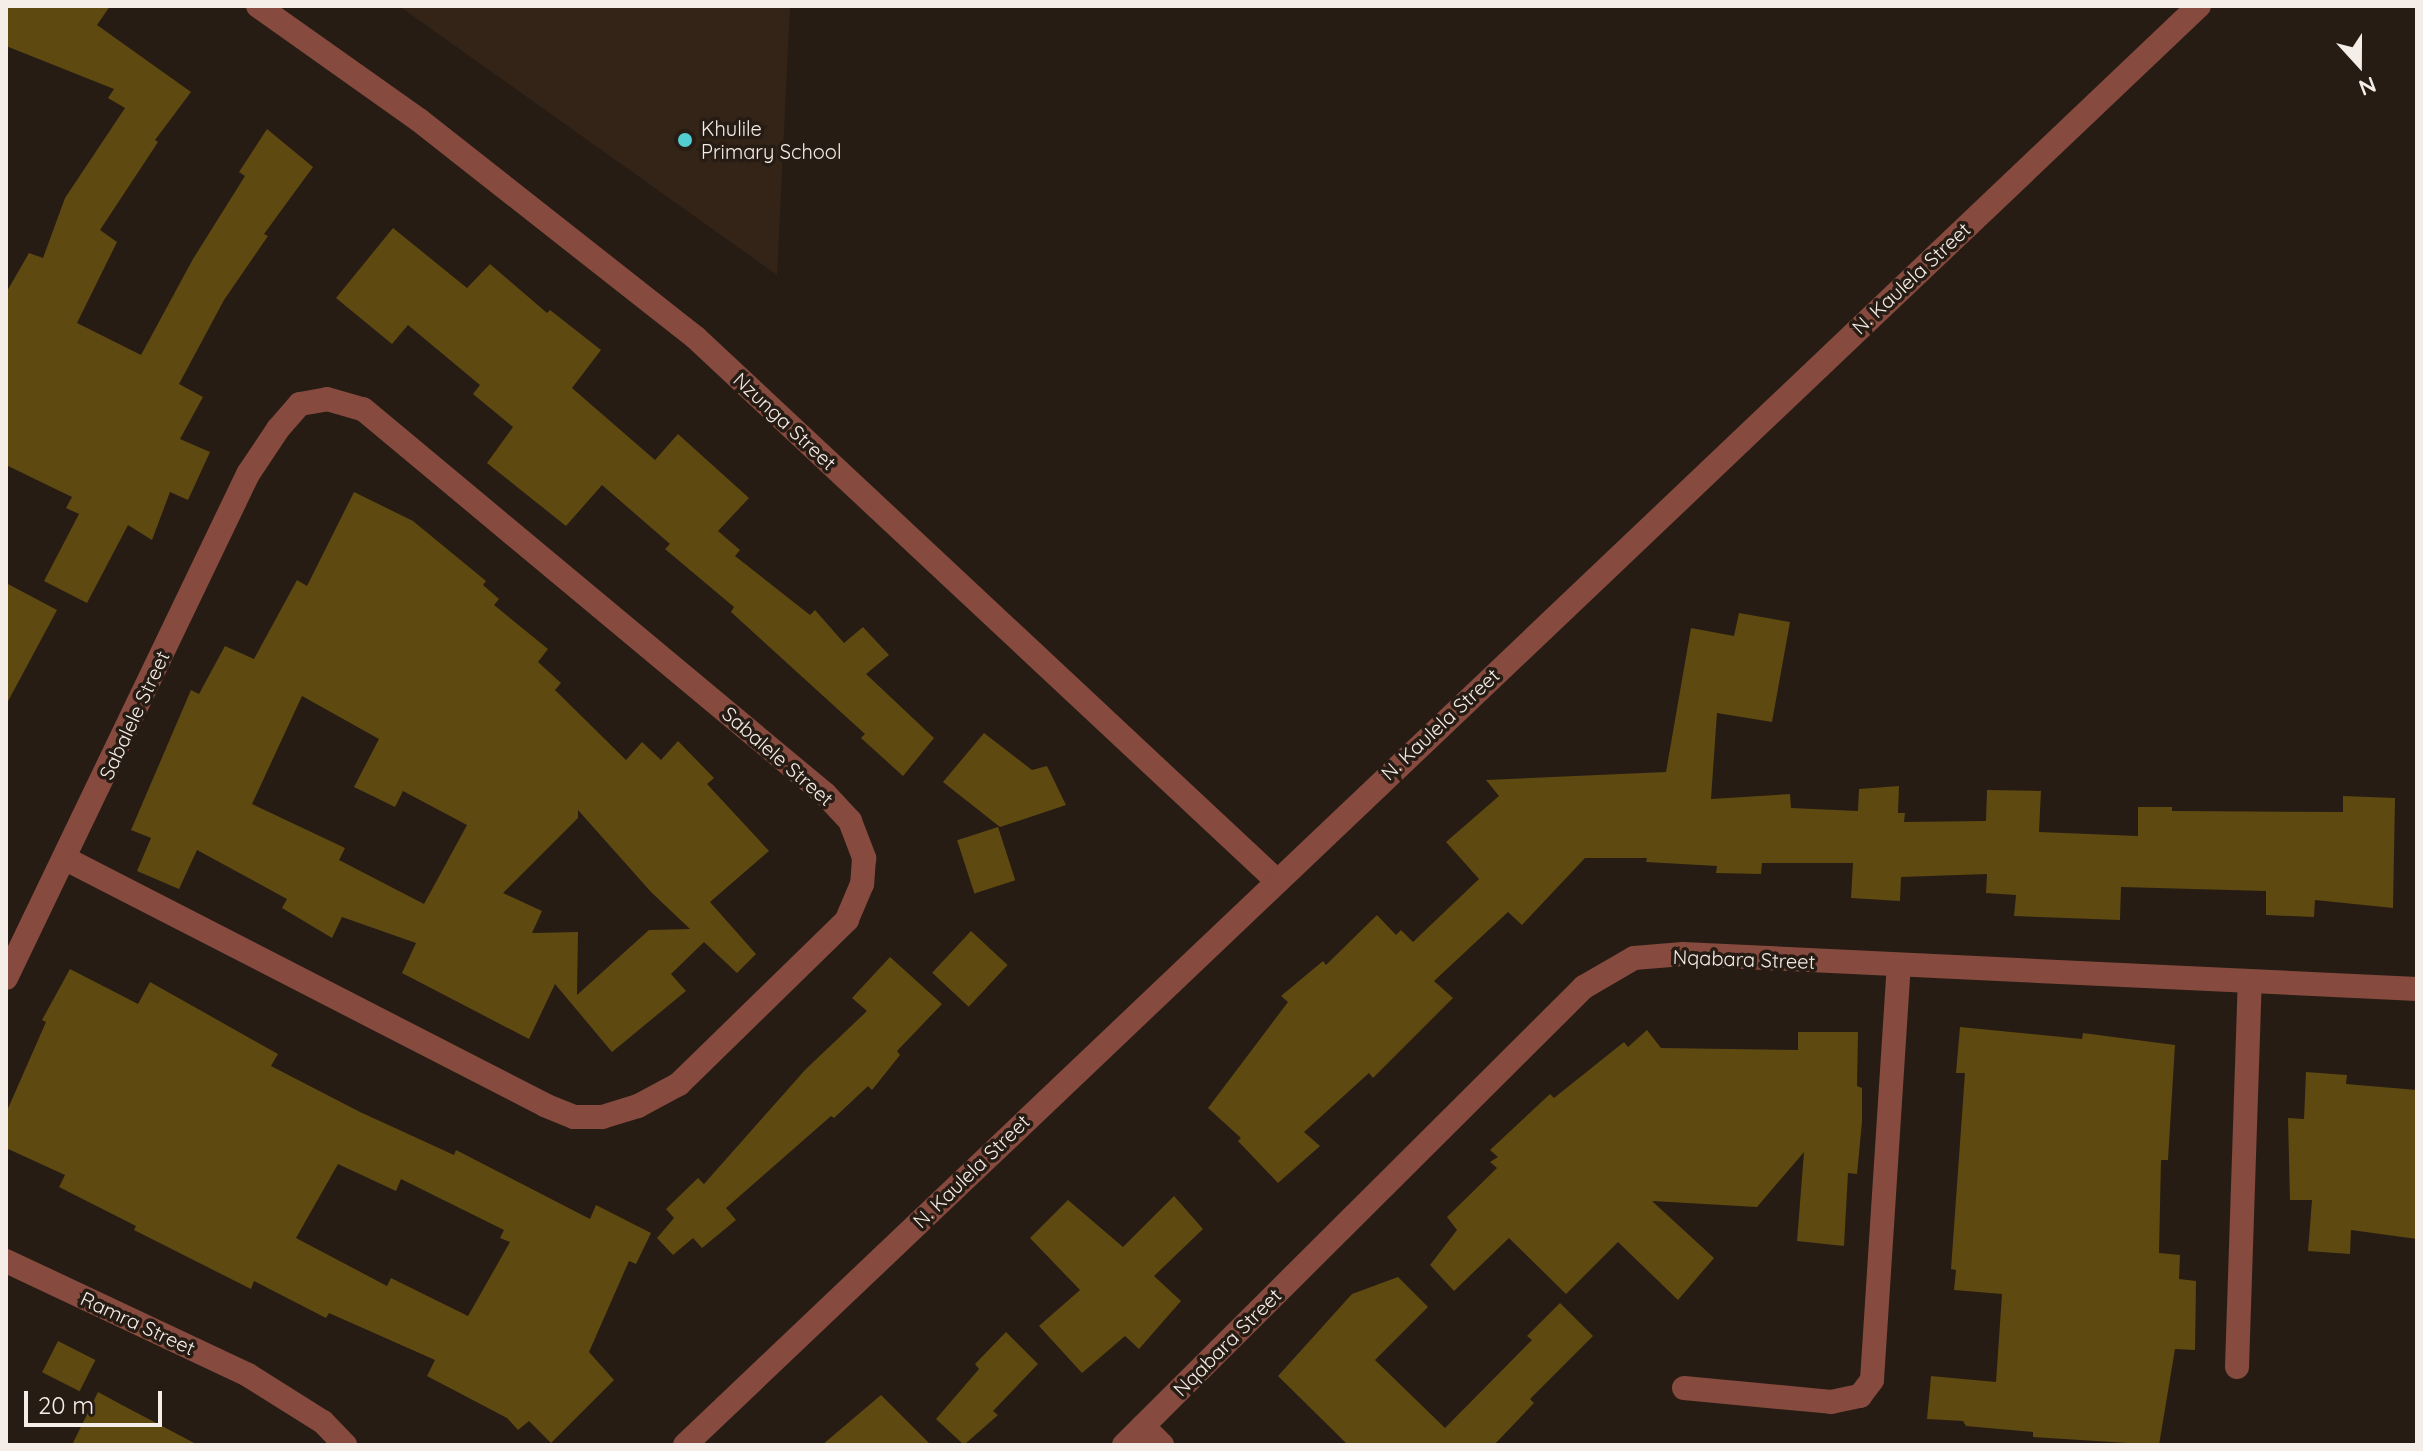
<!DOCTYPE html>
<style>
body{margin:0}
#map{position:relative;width:2423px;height:1451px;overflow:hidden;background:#261c14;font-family:Quicksand,sans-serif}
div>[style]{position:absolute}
.built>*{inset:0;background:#332417}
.building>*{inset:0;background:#5e4910;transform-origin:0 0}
.minor>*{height:24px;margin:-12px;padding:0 12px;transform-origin:12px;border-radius:12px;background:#864a3e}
.dots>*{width:22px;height:22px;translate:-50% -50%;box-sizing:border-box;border:4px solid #261c14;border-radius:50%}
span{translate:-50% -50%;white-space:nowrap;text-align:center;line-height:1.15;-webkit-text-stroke:7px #261c14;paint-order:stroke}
.poi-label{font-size:20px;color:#f5ede8}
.left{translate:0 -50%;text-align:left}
.street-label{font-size:20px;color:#f5ede8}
.frame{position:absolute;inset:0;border:8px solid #f5ede8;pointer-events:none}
.north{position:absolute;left:2319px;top:24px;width:80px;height:80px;-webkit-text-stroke:6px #261c14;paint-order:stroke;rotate:159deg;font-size:22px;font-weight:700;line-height:32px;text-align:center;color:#f5ede8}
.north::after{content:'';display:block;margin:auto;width:28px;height:36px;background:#f5ede8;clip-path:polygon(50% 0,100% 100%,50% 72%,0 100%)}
.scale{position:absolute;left:24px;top:1391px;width:138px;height:36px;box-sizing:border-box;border:4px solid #f5ede8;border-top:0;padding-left:10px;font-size:24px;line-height:28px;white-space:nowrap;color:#f5ede8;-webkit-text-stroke:6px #261c14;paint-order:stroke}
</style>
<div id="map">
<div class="built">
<div style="clip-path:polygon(399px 6px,790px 6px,777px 275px)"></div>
</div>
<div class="building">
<div style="clip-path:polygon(6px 6px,110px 6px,97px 25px,191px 92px,155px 140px,158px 142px,100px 230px,117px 242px,77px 323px,141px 355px,193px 259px,245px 176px,239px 172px,267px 129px,313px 167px,264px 234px,268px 236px,224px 300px,179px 384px,203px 397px,180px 439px,210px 452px,188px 500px,170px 492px,152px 540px,128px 525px,87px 603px,44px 581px,79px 514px,66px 508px,72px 497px,6px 465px,6px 293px,29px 253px,43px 258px,65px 198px,125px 108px,108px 98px,114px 89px,6px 46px)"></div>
<div style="clip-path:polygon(393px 228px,467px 288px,490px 264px,547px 313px,550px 310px,601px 350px,572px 388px,655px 460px,678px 434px,749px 498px,718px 531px,740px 550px,735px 556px,810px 615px,815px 610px,844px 643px,863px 627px,889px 655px,866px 674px,934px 738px,903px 776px,861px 738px,865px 734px,731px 612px,734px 607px,665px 549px,670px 544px,602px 485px,566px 526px,487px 463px,513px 427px,473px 394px,480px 385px,408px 325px,392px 344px,336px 298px)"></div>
<div style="clip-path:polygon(evenodd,354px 492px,413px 521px,486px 581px,483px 585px,499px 599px,494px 605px,548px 649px,538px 662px,561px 683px,555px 690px,626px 760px,642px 742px,661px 760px,678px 741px,714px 778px,707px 784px,769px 851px,710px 902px,756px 954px,737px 973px,704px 942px,671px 974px,686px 991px,612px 1052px,555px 984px,529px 1039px,402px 973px,416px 943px,342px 917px,332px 938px,282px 908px,287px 899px,197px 850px,179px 889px,137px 871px,151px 838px,131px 830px,191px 690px,199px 694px,225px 646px,254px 659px,297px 580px,307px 586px,354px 492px,302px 696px,379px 739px,354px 787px,395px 807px,403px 791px,467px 825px,424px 904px,339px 860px,345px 848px,252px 804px,302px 696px,354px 492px,578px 810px,651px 892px,690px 929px,649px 930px,577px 995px,578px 932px,532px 933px,542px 911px,503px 893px,578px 818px,578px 810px)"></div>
<div style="clip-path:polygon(6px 583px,57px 610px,6px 705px)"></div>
<div style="clip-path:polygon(1739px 613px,1790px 622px,1772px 722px,1717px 713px,1711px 799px,1790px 794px,1791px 808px,1858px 811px,1859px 789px,1899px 786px,1898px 813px,1905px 813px,1904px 822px,1986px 821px,1987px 790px,2041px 791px,2039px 832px,2138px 836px,2138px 807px,2172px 807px,2172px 811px,2343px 812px,2343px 796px,2395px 798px,2393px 908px,2315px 900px,2314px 917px,2266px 915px,2266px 891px,2121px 887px,2120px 920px,2014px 916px,2016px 895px,1986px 893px,1987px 874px,1901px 877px,1900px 901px,1851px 898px,1853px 863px,1762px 863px,1761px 874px,1716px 873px,1717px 866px,1646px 862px,1647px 858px,1585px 858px,1522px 925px,1508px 912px,1434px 981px,1453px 998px,1373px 1078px,1369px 1073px,1304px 1132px,1320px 1146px,1278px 1183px,1238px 1141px,1241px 1138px,1208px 1108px,1288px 1002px,1281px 996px,1323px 961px,1326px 965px,1377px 915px,1396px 935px,1401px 930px,1413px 942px,1479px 879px,1446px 842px,1499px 796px,1486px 780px,1666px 772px,1691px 628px,1734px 636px)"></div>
<div style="clip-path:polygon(984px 733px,1032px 770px,1047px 766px,1066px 805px,1000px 827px,943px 782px)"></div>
<div style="left:998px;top:827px;width:56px;height:43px;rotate:72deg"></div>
<div style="left:971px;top:931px;width:50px;height:57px;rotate:43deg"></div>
<div style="clip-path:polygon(890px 957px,942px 1004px,897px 1051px,900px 1055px,872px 1090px,868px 1086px,834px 1118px,831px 1116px,726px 1208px,736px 1220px,702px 1248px,693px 1238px,673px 1255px,657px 1238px,674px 1218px,666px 1209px,698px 1178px,704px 1184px,805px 1070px,867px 1011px,852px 998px)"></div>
<div style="clip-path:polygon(evenodd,70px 969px,138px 1004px,150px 982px,278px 1054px,271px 1066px,360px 1112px,454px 1155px,456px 1150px,590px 1219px,596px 1205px,651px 1233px,636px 1264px,629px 1261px,589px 1352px,614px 1380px,551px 1443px,529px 1421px,518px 1430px,507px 1418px,427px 1376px,435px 1360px,329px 1313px,326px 1318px,254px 1281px,251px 1289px,134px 1230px,136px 1226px,59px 1187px,65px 1175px,6px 1148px,6px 1113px,46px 1022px,42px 1020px,70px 969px,338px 1164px,396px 1191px,401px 1179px,504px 1230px,500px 1238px,510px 1242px,468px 1316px,391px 1278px,387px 1286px,296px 1238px,338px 1164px)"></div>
<div style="clip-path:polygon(1960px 1027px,2082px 1039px,2083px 1033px,2175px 1045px,2168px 1160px,2161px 1160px,2159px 1253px,2180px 1255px,2179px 1279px,2196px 1281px,2195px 1350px,2175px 1349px,2159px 1445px,2033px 1437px,2033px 1432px,1966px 1426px,1963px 1421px,1927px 1419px,1931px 1376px,1996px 1382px,2002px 1294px,1954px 1290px,1956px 1270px,1951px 1269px,1965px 1073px,1956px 1073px)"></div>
<div style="clip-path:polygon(1647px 1030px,1661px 1048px,1798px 1050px,1798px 1032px,1858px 1032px,1857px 1086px,1862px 1088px,1862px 1122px,1857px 1174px,1848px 1173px,1844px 1246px,1797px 1241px,1804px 1152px,1757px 1207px,1652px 1201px,1714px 1258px,1678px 1300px,1618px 1242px,1566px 1294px,1509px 1238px,1454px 1291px,1430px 1265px,1457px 1230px,1447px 1217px,1497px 1168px,1490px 1162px,1498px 1157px,1490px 1150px,1550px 1094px,1554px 1098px,1624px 1042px,1628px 1047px)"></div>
<div style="clip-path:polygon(2306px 1072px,2347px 1075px,2346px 1084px,2417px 1090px,2417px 1239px,2351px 1230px,2350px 1254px,2308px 1251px,2312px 1200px,2290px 1200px,2288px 1118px,2304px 1119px)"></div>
<div style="clip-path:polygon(1174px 1196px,1203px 1229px,1154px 1276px,1181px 1301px,1139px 1349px,1125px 1336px,1082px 1373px,1039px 1326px,1080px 1290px,1030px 1238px,1068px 1200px,1123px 1247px)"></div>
<div style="clip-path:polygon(1398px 1277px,1428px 1307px,1375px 1360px,1445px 1428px,1532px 1340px,1527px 1336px,1560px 1303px,1593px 1336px,1530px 1399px,1534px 1403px,1494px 1445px,1348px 1445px,1278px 1376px,1352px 1294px)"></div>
<div style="clip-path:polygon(1006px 1332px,1038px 1364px,993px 1411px,998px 1415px,964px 1445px,936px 1419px,979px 1369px,975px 1364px)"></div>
<div style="left:58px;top:1341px;width:42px;height:35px;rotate:27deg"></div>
<div style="clip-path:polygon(98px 1392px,122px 1405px,198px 1445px,72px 1445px)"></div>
<div style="clip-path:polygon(881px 1395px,931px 1445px,822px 1445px)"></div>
</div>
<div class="minor">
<div style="left:258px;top:6px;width:197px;rotate:35.3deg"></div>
<div style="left:419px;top:120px;width:352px;rotate:38.2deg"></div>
<div style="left:696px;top:338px;width:794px;rotate:43.06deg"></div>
<div style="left:6px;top:978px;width:559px;rotate:-64.35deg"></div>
<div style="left:248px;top:474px;width:54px;rotate:-56.3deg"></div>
<div style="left:278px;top:429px;width:33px;rotate:-49deg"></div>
<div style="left:300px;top:404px;width:27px;rotate:-10deg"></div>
<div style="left:327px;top:399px;width:37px;rotate:16deg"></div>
<div style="left:363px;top:409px;width:601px;rotate:39.81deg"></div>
<div style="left:825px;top:794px;width:37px;rotate:47deg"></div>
<div style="left:850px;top:821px;width:40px;rotate:69deg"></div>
<div style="left:864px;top:858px;width:26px;rotate:94deg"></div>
<div style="left:862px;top:884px;width:39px;rotate:113deg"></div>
<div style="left:847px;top:920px;width:235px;rotate:135.7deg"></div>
<div style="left:679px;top:1084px;width:47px;rotate:151.8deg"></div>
<div style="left:638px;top:1106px;width:38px;rotate:163deg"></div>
<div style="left:602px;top:1117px;width:28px;rotate:180deg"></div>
<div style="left:574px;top:1117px;width:31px;rotate:-158deg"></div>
<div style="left:545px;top:1105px;width:538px;rotate:-152.82deg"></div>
<div style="left:6px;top:1261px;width:268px;rotate:25.2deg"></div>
<div style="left:248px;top:1375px;width:89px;rotate:32.1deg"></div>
<div style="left:323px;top:1422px;width:32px;rotate:46deg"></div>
<div style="left:2237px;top:1367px;width:386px;rotate:-88.1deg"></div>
<div style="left:1684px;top:1388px;width:148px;rotate:5.4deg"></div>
<div style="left:1831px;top:1402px;width:30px;rotate:-12deg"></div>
<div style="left:1860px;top:1396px;width:20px;rotate:-53deg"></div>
<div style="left:1872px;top:1380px;width:416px;rotate:-86.3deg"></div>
<div style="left:1143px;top:1426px;width:27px;rotate:45deg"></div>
<div style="left:685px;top:1445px;width:2089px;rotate:-43.55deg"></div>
<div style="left:1124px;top:1445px;width:649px;rotate:-44.88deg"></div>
<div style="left:1584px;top:987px;width:58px;rotate:-30.1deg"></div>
<div style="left:1634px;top:958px;width:49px;rotate:-4.7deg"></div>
<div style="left:1683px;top:954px;width:735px;rotate:2.73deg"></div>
</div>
<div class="dots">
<div style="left:685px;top:140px;background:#52cdd0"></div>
</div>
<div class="poi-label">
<span class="left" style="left:701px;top:140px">Khulile<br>Primary School</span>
</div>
<div class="street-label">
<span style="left:1911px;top:278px;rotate:-43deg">N. Kaulela Street</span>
<span style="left:785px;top:421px;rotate:43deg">Nzunga Street</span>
<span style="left:134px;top:715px;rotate:-65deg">Sabalele Street</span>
<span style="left:1440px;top:724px;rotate:-43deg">N. Kaulela Street</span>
<span style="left:778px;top:756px;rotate:41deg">Sabalele Street</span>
<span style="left:1744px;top:959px;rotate:2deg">Nqabara Street</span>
<span style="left:971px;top:1171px;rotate:-44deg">N. Kaulela Street</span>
<span style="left:138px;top:1323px;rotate:25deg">Ramra Street</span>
<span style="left:1227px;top:1342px;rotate:-45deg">Nqabara Street</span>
</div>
<div class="frame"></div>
<div class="north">N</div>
<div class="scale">20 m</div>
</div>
